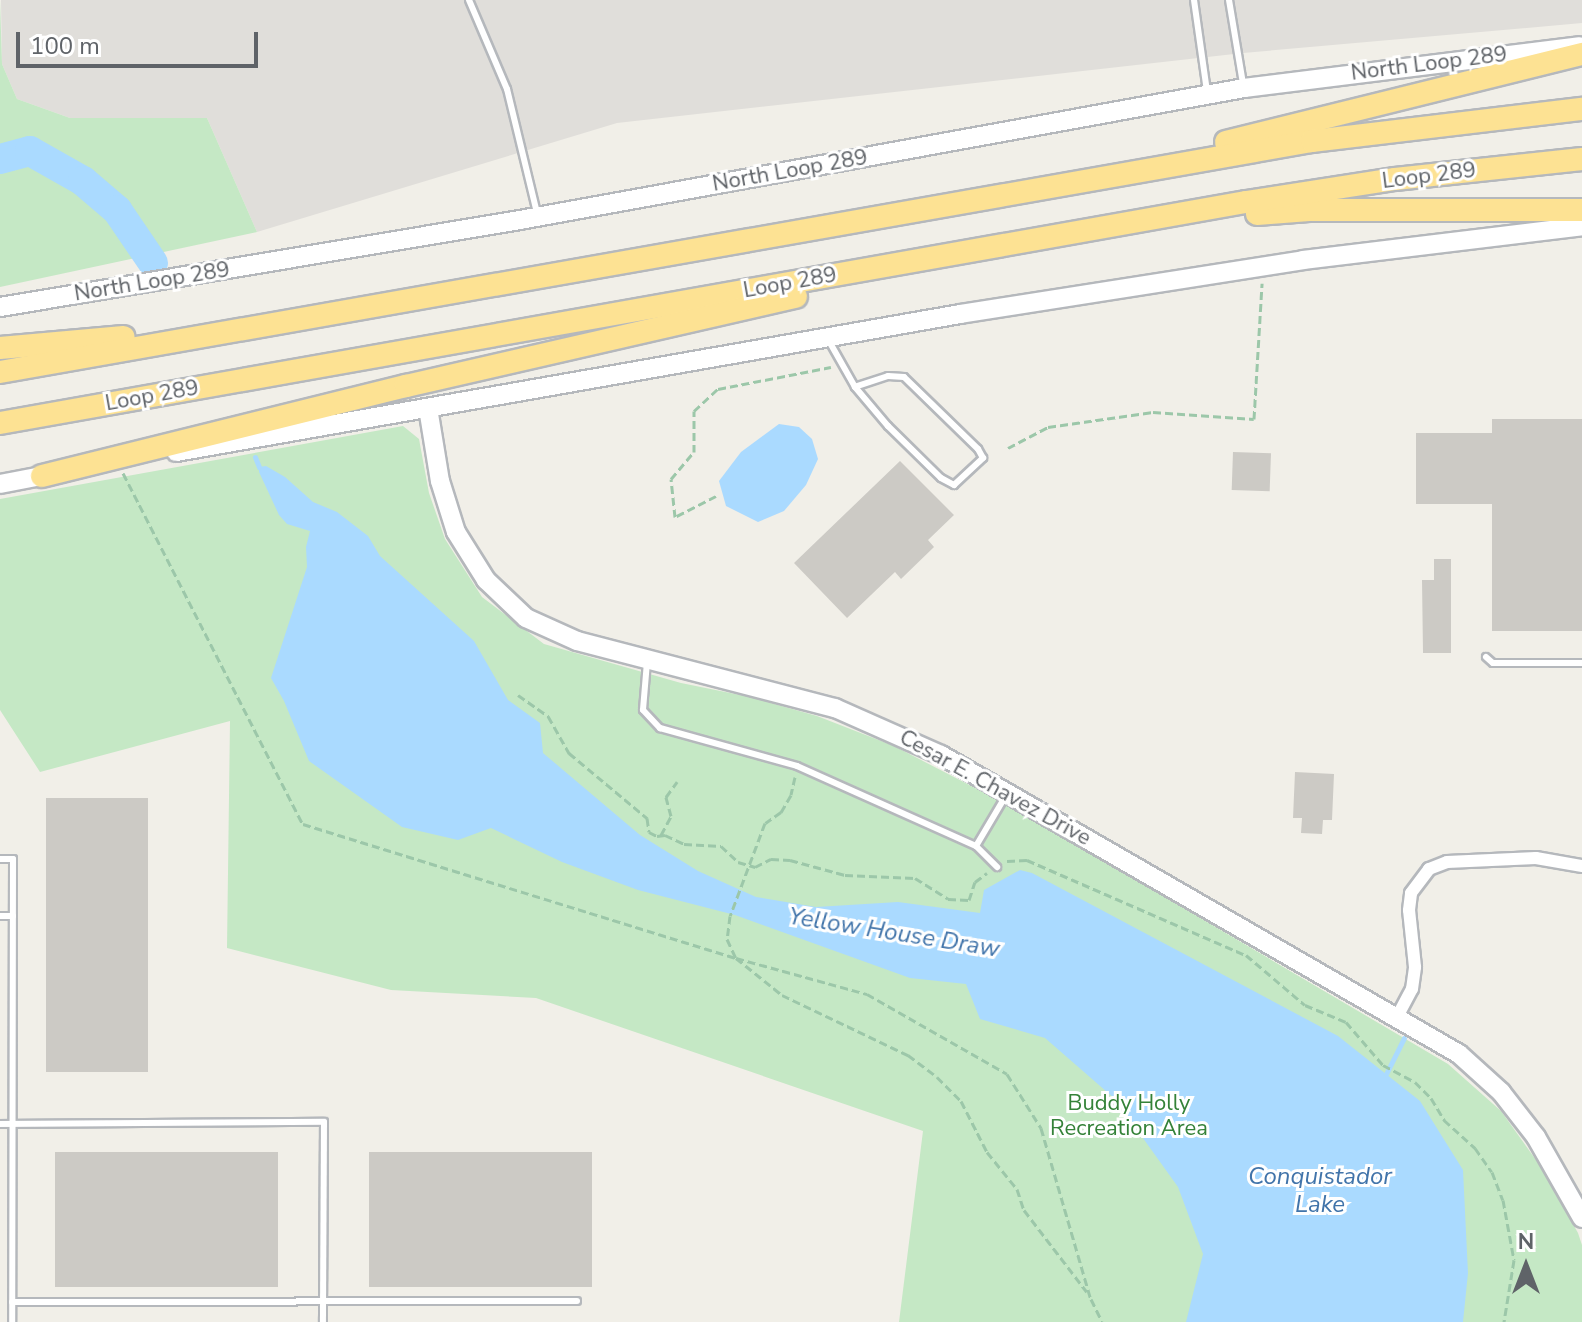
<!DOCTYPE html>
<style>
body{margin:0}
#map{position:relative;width:1582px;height:1322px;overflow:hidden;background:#f1efe8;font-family:"Nunito Sans",sans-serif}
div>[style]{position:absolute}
.industrial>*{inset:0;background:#e0deda}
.green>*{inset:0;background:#c5e8c5}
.water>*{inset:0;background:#aadaff}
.stream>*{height:5px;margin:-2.5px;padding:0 2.5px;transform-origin:2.5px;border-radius:2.5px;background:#aadaff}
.river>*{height:30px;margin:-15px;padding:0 15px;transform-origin:15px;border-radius:15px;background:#aadaff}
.building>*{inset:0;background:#cccac5;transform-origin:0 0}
.path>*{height:3px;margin-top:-1.5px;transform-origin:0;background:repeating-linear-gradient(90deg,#9cc7a9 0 8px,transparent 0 12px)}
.roads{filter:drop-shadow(2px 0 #b5b8bc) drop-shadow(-2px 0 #b5b8bc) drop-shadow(0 2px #b5b8bc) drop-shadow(0 -2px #b5b8bc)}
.lane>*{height:6px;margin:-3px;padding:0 3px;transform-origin:3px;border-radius:3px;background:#fff}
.street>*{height:12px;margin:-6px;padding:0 6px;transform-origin:6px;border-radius:6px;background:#fff}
.secondary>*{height:18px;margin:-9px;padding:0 9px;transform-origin:9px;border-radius:9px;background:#fff}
.highway>*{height:22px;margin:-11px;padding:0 11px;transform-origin:11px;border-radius:11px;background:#fde293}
span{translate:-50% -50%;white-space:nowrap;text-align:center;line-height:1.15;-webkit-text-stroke:6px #fff;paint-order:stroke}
.street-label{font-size:22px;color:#5f6368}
.park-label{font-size:22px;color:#348238}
.water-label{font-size:24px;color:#4174aa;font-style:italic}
.north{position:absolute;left:1486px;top:1226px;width:80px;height:80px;-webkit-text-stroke:6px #fff;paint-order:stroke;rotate:0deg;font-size:22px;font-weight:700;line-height:32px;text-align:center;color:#5f6368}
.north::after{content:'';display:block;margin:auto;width:28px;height:36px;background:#5f6368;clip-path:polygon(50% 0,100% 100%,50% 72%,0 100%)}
.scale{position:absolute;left:16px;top:32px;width:242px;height:36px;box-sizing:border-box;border:4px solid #5f6368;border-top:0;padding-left:10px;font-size:24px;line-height:28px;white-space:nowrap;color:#5f6368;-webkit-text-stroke:6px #fff;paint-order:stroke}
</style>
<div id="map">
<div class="industrial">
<div style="clip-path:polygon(1px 0,1582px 0,1582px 23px,1243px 53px,617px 123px,257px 232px,207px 118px,70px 118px,17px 99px,2px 64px)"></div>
</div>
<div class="green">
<div style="clip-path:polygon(0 0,2px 64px,17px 99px,70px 118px,207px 118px,257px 232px,0 287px)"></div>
<div style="clip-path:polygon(403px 426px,419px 439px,429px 493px,445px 539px,482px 597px,544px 644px,681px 683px,750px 697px,817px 716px,894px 746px,1010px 806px,1448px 1064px,1501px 1111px,1541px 1167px,1578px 1233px,1582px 1245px,1582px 1322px,899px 1322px,923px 1131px,536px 998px,391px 990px,227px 948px,230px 721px,40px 772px,0 710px,0 499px)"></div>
</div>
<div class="water">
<div style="clip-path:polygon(779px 424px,799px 427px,812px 439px,818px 459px,806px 485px,784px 511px,758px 522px,726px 506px,719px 481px,741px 452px)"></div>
<div style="clip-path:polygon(266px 466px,285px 477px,313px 502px,337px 512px,368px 536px,380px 556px,474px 641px,508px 700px,540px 723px,543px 753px,640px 835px,698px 871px,756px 897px,816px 907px,898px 902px,980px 913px,984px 890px,1020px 870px,1032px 873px,1338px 1036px,1420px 1101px,1463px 1170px,1468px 1273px,1463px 1322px,1186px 1322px,1203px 1254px,1178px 1187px,1115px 1099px,1045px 1038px,980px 1019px,966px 984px,910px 978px,735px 915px,638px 890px,562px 862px,491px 828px,458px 840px,402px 827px,309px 761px,284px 701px,271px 678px,307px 567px,306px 547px,310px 531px,287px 524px,279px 515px,259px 472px,259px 467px)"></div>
</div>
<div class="stream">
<div style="left:255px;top:457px;width:11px;rotate:68deg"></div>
<div style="left:1386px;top:1074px;width:40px;rotate:-63.4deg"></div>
</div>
<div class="river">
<div style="left:0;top:159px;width:31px;rotate:-15deg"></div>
<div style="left:30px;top:151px;width:61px;rotate:29.5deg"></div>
<div style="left:83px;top:181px;width:45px;rotate:40.5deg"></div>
<div style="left:117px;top:210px;width:64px;rotate:55.8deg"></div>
</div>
<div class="building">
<div style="clip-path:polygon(1492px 419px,1582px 419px,1582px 631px,1492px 631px,1492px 504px,1416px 504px,1416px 433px,1492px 433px)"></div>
<div style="left:1233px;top:452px;width:38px;height:38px;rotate:2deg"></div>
<div style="clip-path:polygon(900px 461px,954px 515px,928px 540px,934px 547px,901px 579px,895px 572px,847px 618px,794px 563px)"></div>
<div style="clip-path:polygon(1434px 559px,1451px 559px,1451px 653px,1423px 653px,1422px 580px,1434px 580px)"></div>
<div style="clip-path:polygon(1295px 772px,1334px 774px,1332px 820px,1323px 820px,1322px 834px,1301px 833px,1302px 818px,1293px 818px)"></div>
<div style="left:46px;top:798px;width:102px;height:274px"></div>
<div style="left:55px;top:1152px;width:223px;height:135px"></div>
<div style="left:369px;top:1152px;width:223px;height:135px"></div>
</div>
<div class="path">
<div style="left:1008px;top:448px;width:45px;rotate:-27.7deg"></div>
<div style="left:1048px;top:427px;width:106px;rotate:-8.1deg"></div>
<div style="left:1153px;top:412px;width:101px;rotate:4deg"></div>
<div style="left:1254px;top:419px;width:136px;rotate:-86.6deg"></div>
<div style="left:123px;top:473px;width:394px;rotate:62.9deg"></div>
<div style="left:303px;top:824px;width:453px;rotate:17.2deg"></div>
<div style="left:736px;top:958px;width:136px;rotate:15.4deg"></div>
<div style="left:867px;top:994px;width:161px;rotate:29.7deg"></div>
<div style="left:1007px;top:1074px;width:64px;rotate:57.8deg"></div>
<div style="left:1041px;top:1128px;width:179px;rotate:73.8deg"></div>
<div style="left:716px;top:496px;width:46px;rotate:152.9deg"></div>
<div style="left:675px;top:517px;width:38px;rotate:-96deg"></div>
<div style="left:671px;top:479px;width:35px;rotate:-50deg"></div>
<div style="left:694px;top:452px;width:41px;rotate:-90deg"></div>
<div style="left:694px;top:411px;width:33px;rotate:-43deg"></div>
<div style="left:718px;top:389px;width:115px;rotate:-11deg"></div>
<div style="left:518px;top:695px;width:37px;rotate:35deg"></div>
<div style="left:548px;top:716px;width:43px;rotate:60.4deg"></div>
<div style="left:569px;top:753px;width:102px;rotate:39.8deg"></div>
<div style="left:647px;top:818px;width:14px;rotate:82deg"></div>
<div style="left:649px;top:832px;width:9px;rotate:27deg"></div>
<div style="left:657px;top:836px;width:8px;rotate:-7deg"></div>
<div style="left:665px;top:835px;width:21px;rotate:25deg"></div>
<div style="left:684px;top:844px;width:37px;rotate:3deg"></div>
<div style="left:721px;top:846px;width:23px;rotate:43deg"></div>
<div style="left:738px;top:862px;width:18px;rotate:16deg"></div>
<div style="left:755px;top:867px;width:18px;rotate:-27deg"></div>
<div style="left:771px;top:859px;width:19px;rotate:3deg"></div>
<div style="left:790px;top:860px;width:57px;rotate:15.3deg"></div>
<div style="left:845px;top:875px;width:70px;rotate:2.5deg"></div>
<div style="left:915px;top:878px;width:39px;rotate:32deg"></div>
<div style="left:948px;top:899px;width:21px;rotate:3deg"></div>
<div style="left:969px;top:900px;width:19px;rotate:-72deg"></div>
<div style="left:975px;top:882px;width:15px;rotate:-37deg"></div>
<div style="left:795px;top:777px;width:18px;rotate:103deg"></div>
<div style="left:791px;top:795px;width:20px;rotate:120deg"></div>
<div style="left:781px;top:812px;width:19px;rotate:145deg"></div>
<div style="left:765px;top:823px;width:99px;rotate:110.6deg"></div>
<div style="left:730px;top:916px;width:23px;rotate:97deg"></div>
<div style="left:727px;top:939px;width:21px;rotate:65deg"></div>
<div style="left:736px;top:958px;width:59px;rotate:38.8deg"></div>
<div style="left:782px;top:995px;width:140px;rotate:25.5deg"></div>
<div style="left:908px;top:1055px;width:36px;rotate:37deg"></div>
<div style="left:937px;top:1077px;width:34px;rotate:45deg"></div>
<div style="left:961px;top:1101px;width:57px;rotate:63deg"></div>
<div style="left:987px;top:1152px;width:48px;rotate:51deg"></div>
<div style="left:1017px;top:1189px;width:22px;rotate:72deg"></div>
<div style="left:1024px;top:1210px;width:103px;rotate:52.5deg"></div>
<div style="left:661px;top:835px;width:21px;rotate:-62deg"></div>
<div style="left:671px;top:816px;width:20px;rotate:-105deg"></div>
<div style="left:666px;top:797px;width:19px;rotate:-54deg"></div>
<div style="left:1007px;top:861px;width:20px;rotate:-3deg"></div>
<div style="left:1027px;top:860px;width:239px;rotate:23.5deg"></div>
<div style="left:1246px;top:955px;width:77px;rotate:40.3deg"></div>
<div style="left:1305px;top:1005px;width:44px;rotate:22.5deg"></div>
<div style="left:1346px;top:1022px;width:57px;rotate:49.3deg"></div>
<div style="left:1383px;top:1065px;width:36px;rotate:28deg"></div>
<div style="left:1415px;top:1082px;width:23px;rotate:45deg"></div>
<div style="left:1431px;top:1098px;width:26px;rotate:59deg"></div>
<div style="left:1444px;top:1120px;width:42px;rotate:42.1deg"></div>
<div style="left:1475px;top:1148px;width:29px;rotate:55deg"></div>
<div style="left:1492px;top:1172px;width:30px;rotate:69deg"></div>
<div style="left:1503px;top:1200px;width:61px;rotate:79.6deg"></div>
<div style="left:1514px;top:1260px;width:63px;rotate:99.2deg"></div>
<div style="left:1091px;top:1299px;width:25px;rotate:64deg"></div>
</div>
<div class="roads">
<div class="lane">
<div style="left:469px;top:0;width:97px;rotate:66.9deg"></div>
<div style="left:507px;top:89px;width:128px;rotate:76.4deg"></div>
<div style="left:1194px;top:0;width:92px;rotate:81.9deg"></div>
<div style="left:1229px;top:0;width:85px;rotate:80.5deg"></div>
<div style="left:829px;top:341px;width:53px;rotate:60.5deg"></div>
<div style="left:855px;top:387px;width:51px;rotate:49.8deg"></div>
<div style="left:888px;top:426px;width:74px;rotate:44.5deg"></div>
<div style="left:941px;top:478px;width:15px;rotate:28deg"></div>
<div style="left:954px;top:485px;width:40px;rotate:-43deg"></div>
<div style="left:983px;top:458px;width:10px;rotate:-119deg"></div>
<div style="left:978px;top:449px;width:103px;rotate:-135.8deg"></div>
<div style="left:904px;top:377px;width:16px;rotate:-176deg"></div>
<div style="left:888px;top:376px;width:35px;rotate:162deg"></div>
<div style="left:1486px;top:657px;width:9px;rotate:41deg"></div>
<div style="left:1493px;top:663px;width:89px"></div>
<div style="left:647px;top:662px;width:48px;rotate:94.8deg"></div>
<div style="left:643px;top:710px;width:25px;rotate:47deg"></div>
<div style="left:660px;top:728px;width:142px;rotate:15.5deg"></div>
<div style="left:797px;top:766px;width:196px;rotate:24.1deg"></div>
<div style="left:976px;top:846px;width:57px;rotate:-59.4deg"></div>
<div style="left:976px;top:846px;width:30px;rotate:45deg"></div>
<div style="left:0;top:859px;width:13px"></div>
<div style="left:13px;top:859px;width:463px;rotate:90.1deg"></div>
<div style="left:0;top:916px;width:13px"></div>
<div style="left:0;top:1124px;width:324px;rotate:-0.4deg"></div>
<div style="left:324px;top:1122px;width:200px;rotate:90.3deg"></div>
<div style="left:12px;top:1302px;width:565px;rotate:-0.1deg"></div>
</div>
<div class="street">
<div style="left:1397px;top:1017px;width:32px;rotate:-62deg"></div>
<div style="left:1412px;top:989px;width:22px;rotate:-82deg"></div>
<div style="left:1415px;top:967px;width:57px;rotate:-96deg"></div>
<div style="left:1409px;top:910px;width:17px;rotate:-83deg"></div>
<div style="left:1411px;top:893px;width:30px;rotate:-53deg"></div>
<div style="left:1429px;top:869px;width:19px;rotate:-21deg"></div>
<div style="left:1447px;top:862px;width:89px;rotate:-2.6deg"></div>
<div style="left:1536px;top:858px;width:47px;rotate:9.9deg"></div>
</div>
<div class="secondary">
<div style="left:0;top:307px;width:527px;rotate:-9.5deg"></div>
<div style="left:520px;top:220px;width:736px;rotate:-10.33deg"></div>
<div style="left:1244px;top:88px;width:338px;rotate:-7.1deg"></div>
<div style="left:428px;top:408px;width:74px;rotate:80.7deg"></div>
<div style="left:440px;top:481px;width:53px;rotate:72.6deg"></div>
<div style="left:456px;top:532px;width:57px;rotate:58deg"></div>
<div style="left:486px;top:580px;width:55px;rotate:43.5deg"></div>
<div style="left:526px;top:618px;width:56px;rotate:24.3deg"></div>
<div style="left:577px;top:641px;width:267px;rotate:14.6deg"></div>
<div style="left:835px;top:708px;width:116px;rotate:23.9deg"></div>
<div style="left:941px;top:755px;width:598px;rotate:29.99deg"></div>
<div style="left:1459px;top:1054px;width:57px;rotate:42.1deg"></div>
<div style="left:1501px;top:1092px;width:57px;rotate:52.1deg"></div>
<div style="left:1536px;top:1137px;width:93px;rotate:60.4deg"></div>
<div style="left:176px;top:452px;width:796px;rotate:-9.98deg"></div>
<div style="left:960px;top:314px;width:347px;rotate:-8.9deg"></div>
<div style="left:1303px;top:260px;width:281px;rotate:-6.9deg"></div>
<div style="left:0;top:484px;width:53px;rotate:-10.9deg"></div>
</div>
<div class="highway">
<div style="left:1226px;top:142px;width:367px;rotate:-13.9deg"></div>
<div style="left:1257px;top:214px;width:52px;rotate:-4.4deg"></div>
<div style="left:1309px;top:210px;width:273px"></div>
<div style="left:0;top:348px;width:124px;rotate:-5.1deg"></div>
<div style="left:0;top:372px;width:1332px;rotate:-9.99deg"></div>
<div style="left:1312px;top:141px;width:272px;rotate:-6.8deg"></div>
<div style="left:0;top:423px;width:1265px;rotate:-10.06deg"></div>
<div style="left:1246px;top:202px;width:151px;rotate:-8.8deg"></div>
<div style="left:1395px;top:179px;width:188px;rotate:-6.1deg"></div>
<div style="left:42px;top:476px;width:375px;rotate:-13.9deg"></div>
<div style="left:406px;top:386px;width:400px;rotate:-12.9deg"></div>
</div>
</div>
<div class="street-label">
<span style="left:1429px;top:64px;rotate:-7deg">North Loop 289</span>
<span style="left:790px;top:171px;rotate:-10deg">North Loop 289</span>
<span style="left:1429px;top:176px;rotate:-7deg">Loop 289</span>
<span style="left:152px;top:282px;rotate:-9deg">North Loop 289</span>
<span style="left:790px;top:283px;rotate:-10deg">Loop 289</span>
<span style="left:152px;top:396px;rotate:-10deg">Loop 289</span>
<span style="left:995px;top:788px;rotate:29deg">Cesar E. Chavez Drive</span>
</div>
<div class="park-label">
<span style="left:1129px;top:1116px">Buddy Holly<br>Recreation Area</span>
</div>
<div class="water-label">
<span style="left:894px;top:933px;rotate:9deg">Yellow House Draw</span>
<span style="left:1320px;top:1191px">Conquistador<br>Lake</span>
</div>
<div class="north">N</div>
<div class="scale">100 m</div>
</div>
